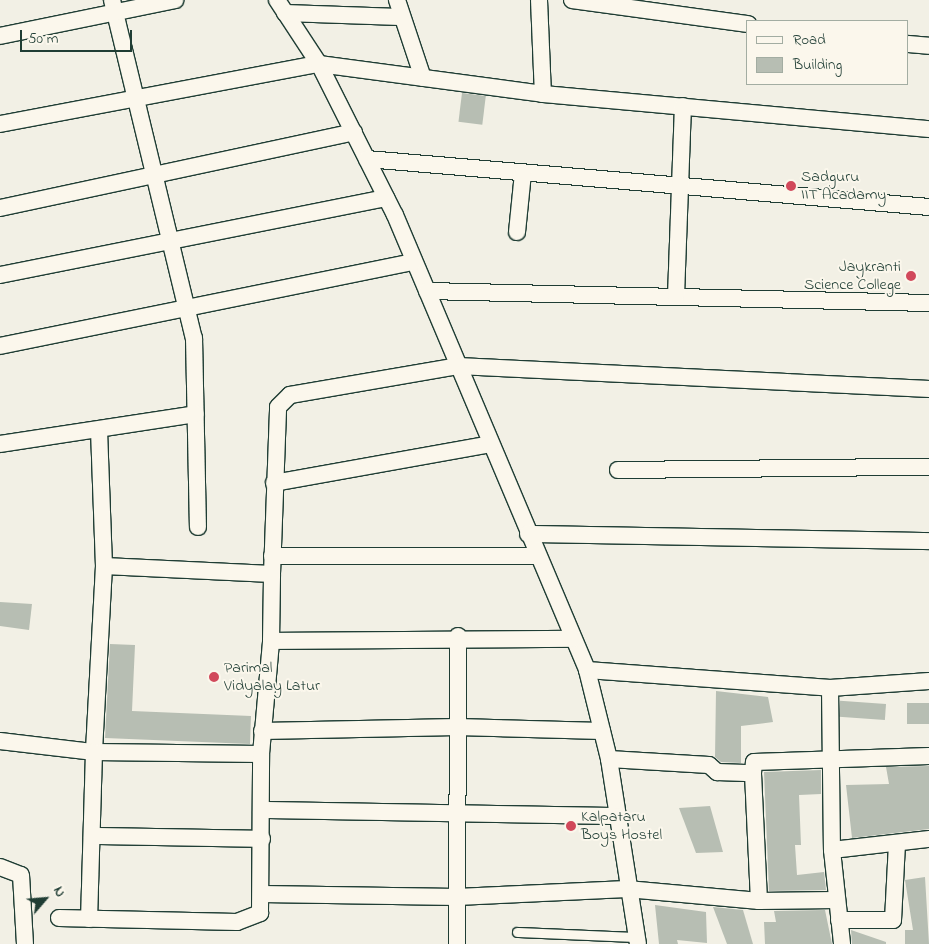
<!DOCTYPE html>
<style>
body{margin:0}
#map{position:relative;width:929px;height:944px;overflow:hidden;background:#f2f0e5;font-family:"Indie Flower",sans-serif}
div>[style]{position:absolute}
.building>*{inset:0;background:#b7beb3;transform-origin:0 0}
.roads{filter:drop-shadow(1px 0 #1f3d34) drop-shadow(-1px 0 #1f3d34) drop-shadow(0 1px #1f3d34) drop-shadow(0 -1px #1f3d34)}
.lane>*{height:9px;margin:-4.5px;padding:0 4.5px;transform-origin:4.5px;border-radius:4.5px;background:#fbf7ec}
.street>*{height:16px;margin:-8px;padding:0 8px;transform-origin:8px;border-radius:8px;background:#fbf7ec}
.dots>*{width:14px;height:14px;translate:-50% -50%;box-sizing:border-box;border:2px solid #fbf7ec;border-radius:50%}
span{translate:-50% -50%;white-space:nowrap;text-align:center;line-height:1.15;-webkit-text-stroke:4px #fbf7ec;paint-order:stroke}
.poi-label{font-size:16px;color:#1f3d34}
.left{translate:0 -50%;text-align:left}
.right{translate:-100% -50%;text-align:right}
.legend{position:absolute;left:746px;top:20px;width:162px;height:65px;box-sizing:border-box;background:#fbf7ec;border:1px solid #a3ada2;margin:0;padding:6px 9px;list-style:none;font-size:15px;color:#1f3d34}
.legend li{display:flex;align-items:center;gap:10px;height:25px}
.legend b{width:25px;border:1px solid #a3ada2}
.north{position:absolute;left:20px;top:874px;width:50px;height:50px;-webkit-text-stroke:4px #fbf7ec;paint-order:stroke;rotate:63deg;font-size:14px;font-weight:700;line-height:20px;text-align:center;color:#1f3d34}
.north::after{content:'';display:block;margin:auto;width:18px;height:22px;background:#1f3d34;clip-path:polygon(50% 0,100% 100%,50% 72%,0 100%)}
.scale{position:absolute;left:20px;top:30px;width:112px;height:22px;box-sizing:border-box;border:2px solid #1f3d34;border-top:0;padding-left:6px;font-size:15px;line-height:18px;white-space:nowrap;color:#1f3d34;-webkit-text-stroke:4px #fbf7ec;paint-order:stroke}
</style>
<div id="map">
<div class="building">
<div style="left:462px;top:93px;width:24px;height:29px;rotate:7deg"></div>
<div style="clip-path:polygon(0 602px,32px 604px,29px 630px,0 626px)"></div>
<div style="clip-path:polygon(110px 644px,135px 645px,132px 711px,251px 716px,250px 744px,105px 738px)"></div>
<div style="clip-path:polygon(716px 691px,768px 697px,773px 722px,741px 726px,741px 763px,721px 762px,715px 757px)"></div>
<div style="left:929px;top:703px;width:21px;height:22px;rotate:90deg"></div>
<div style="left:886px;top:704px;width:16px;height:46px;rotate:94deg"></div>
<div style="clip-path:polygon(929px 766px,929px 829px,852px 838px,846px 785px,889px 784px,886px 767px)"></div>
<div style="clip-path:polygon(821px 770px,821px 794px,799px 795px,801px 845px,795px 845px,797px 875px,824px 872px,826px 890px,769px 891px,764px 772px)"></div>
<div style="clip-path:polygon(710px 806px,723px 852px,696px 853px,679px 808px)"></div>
<div style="clip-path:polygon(925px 877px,929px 944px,905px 944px,905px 930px,913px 930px,905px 880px)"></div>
<div style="clip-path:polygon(655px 905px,706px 912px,707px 943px,677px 940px,678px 944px,659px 944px)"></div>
<div style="clip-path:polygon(713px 907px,743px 910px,753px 944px,727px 944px)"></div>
<div style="clip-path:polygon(825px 910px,832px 944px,765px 944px,764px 922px,776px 922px,774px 911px)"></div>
<div style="clip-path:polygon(851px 930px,886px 942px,886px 944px,852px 944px)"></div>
</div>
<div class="roads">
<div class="lane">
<div style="left:517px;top:932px;width:119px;rotate:2.4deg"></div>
</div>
<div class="street">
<div style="left:112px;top:0;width:348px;rotate:76.4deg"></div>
<div style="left:194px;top:338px;width:189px;rotate:88.8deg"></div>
<div style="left:277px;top:0;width:77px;rotate:56.7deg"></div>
<div style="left:319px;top:64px;width:169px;rotate:63.3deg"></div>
<div style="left:395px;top:215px;width:494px;rotate:67.1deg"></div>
<div style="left:587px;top:670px;width:92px;rotate:76.1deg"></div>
<div style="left:609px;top:759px;width:187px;rotate:81.1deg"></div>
<div style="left:397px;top:0;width:82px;rotate:71.6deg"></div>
<div style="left:539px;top:0;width:94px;rotate:87.6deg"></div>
<div style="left:543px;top:94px;width:388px;rotate:5.2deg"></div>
<div style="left:572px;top:0;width:178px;rotate:7.8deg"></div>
<div style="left:285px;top:13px;width:115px;rotate:2deg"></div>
<div style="left:0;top:36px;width:179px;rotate:-11.6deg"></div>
<div style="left:908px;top:44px;width:21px;rotate:5deg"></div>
<div style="left:0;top:124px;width:325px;rotate:-10.7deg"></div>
<div style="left:319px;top:64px;width:226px;rotate:7.6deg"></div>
<div style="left:367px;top:159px;width:564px;rotate:4.88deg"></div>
<div style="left:0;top:208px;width:362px;rotate:-12.1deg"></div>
<div style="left:517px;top:232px;width:59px;rotate:-84.2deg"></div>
<div style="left:0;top:275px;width:394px;rotate:-11.3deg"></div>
<div style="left:427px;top:291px;width:502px;rotate:1.37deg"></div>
<div style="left:676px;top:296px;width:190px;rotate:-87.9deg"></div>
<div style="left:0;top:346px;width:422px;rotate:-11.5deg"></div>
<div style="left:99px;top:430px;width:136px;rotate:87.9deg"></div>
<div style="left:104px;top:566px;width:186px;rotate:93.1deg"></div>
<div style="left:94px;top:752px;width:167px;rotate:0.7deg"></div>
<div style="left:0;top:444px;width:198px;rotate:-8.7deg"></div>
<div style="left:618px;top:470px;width:311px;rotate:-0.6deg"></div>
<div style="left:274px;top:483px;width:219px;rotate:-10.2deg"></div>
<div style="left:528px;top:534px;width:401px;rotate:1deg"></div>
<div style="left:272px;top:556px;width:266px"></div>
<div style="left:104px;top:566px;width:168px;rotate:2.7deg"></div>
<div style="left:272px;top:574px;width:167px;rotate:-87.9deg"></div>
<div style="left:278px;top:407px;width:17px;rotate:-45deg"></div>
<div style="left:290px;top:395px;width:170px;rotate:-9.8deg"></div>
<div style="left:458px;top:366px;width:472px;rotate:2.8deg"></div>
<div style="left:271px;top:641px;width:302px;rotate:-0.4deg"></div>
<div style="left:587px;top:670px;width:244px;rotate:4.2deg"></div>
<div style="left:830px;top:688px;width:99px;rotate:-4deg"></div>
<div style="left:830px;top:688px;width:162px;rotate:89.3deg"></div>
<div style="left:832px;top:850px;width:95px;rotate:83.9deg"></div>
<div style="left:262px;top:731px;width:195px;rotate:-1.2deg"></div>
<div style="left:457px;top:727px;width:145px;rotate:1.6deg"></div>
<div style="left:0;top:741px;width:95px;rotate:6.7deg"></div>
<div style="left:94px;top:752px;width:167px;rotate:91.7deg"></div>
<div style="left:609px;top:759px;width:100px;rotate:3.4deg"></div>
<div style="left:709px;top:765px;width:11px;rotate:41deg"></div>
<div style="left:717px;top:772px;width:36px;rotate:2deg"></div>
<div style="left:753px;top:773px;width:11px;rotate:-85deg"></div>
<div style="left:754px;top:762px;width:175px;rotate:-2deg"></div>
<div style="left:261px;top:810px;width:357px;rotate:1deg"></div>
<div style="left:92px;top:836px;width:170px;rotate:1deg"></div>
<div style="left:832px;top:850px;width:98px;rotate:-6.5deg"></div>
<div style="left:0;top:867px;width:22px;rotate:21deg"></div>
<div style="left:21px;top:875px;width:69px;rotate:86.7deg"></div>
<div style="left:262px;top:894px;width:195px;rotate:0.9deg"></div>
<div style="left:457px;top:897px;width:170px;rotate:-2.7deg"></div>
<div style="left:627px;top:889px;width:133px;rotate:5.2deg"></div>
<div style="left:759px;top:901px;width:128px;rotate:-92.7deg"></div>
<div style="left:759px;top:901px;width:76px;rotate:-0.8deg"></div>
<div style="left:59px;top:918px;width:178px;rotate:1.3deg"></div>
<div style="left:237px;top:922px;width:25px;rotate:-21deg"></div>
<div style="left:260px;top:913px;width:159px;rotate:-89.6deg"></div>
<div style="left:261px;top:754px;width:113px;rotate:-84.9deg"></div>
<div style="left:271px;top:641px;width:67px;rotate:-89.1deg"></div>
<div style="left:839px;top:920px;width:54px"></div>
<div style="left:893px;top:920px;width:77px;rotate:-87deg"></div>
<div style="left:457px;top:944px;width:308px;rotate:-89.8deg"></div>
</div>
</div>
<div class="dots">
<div style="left:791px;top:186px;background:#d1495b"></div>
<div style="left:911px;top:276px;background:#d1495b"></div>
<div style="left:214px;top:677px;background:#d1495b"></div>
<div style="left:571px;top:826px;background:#d1495b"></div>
</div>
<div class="poi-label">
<span class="left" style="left:801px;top:186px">Sadguru<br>IIT Acadamy</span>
<span class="right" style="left:901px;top:276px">Jaykranti<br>Science College</span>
<span class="left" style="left:224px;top:677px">Parimal<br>Vidyalay Latur</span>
<span class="left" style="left:581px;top:826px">Kalpataru<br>Boys Hostel</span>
</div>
<ul class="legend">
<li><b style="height:6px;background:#fbf7ec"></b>Road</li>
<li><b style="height:14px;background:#b7beb3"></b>Building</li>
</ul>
<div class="north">N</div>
<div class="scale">50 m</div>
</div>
